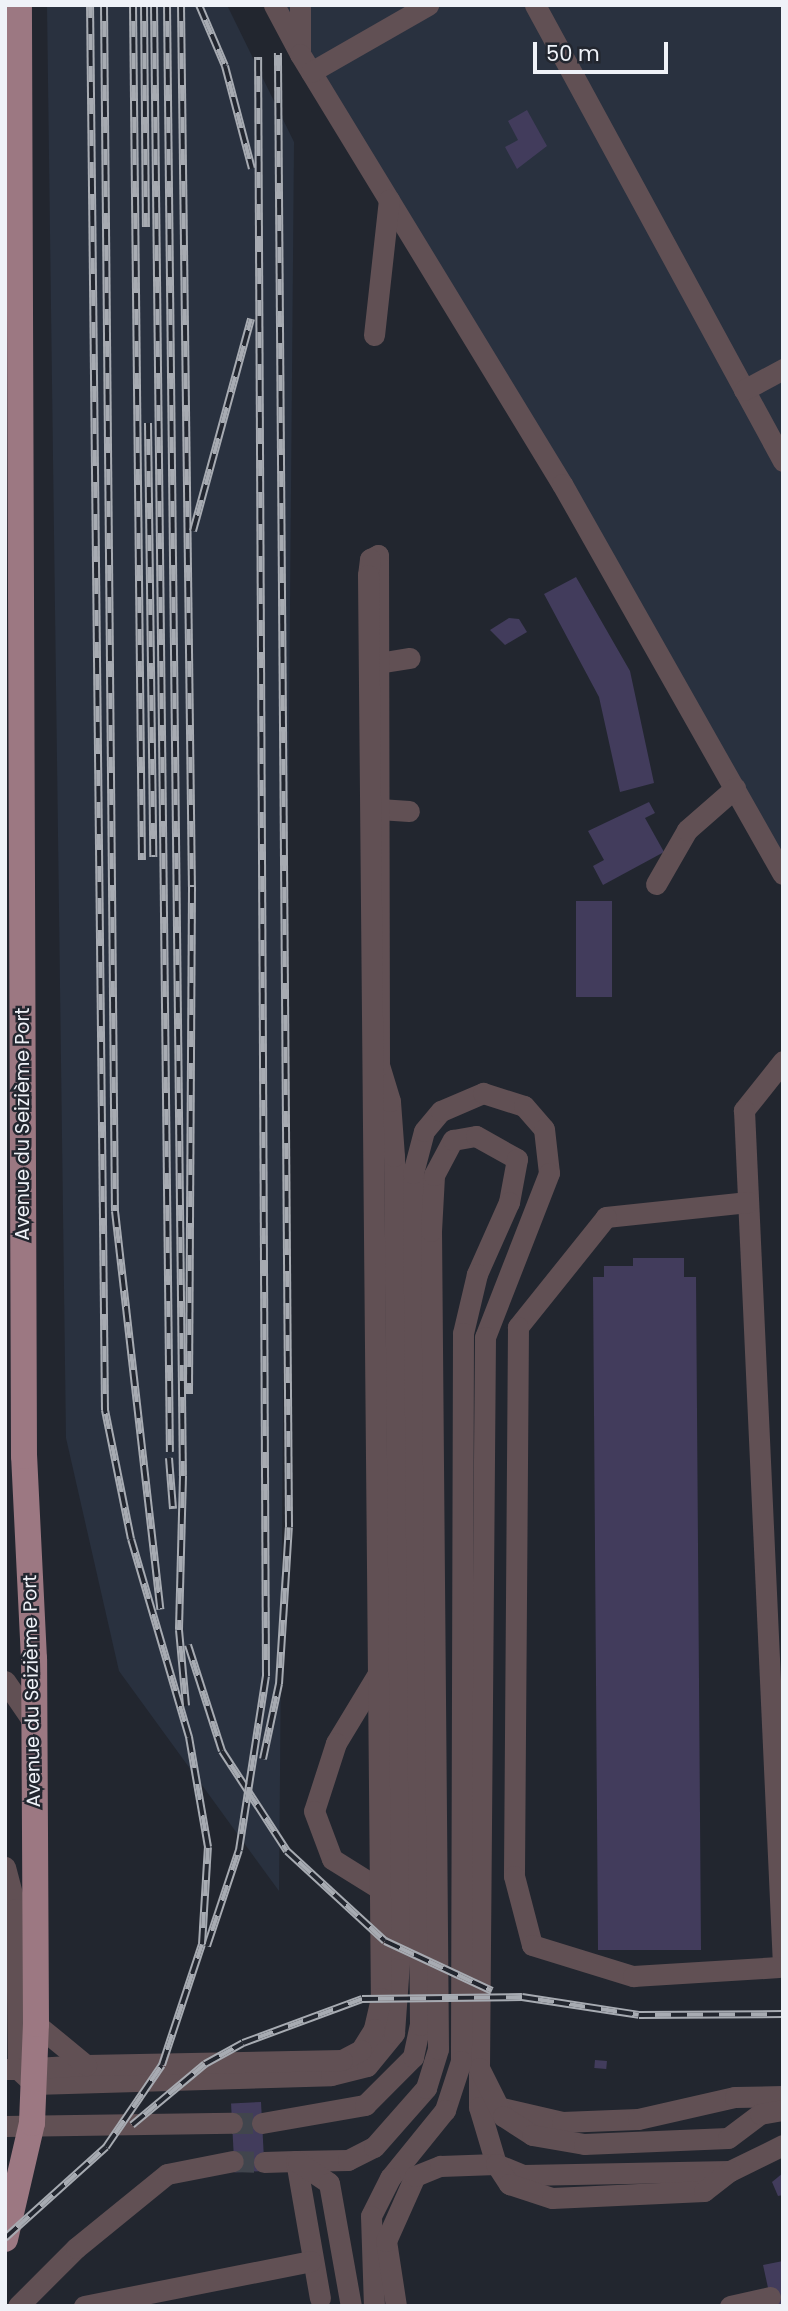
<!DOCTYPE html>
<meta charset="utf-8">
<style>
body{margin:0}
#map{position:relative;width:788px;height:2311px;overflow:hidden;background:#22262f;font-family:Poppins,sans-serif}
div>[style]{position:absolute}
.built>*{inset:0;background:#29313f}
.building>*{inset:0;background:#423c5c;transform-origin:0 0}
.minor-tunnel>*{height:21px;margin-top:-10.5px;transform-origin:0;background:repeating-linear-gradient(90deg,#41454d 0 21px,transparent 0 31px)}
.minor>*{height:21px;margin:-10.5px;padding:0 10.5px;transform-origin:10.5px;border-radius:10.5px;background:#615054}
.major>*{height:26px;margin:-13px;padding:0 13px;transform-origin:13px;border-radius:13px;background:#9c7882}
.rail>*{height:8px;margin-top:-4px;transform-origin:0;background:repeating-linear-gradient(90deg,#22262f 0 16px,#a7abb2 0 32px);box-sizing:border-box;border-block:2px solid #a7abb2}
span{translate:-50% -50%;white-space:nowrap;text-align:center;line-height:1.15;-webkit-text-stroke:5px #22262f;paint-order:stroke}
.street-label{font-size:19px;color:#eff2f8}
.frame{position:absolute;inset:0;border:7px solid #eff2f8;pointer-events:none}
.scale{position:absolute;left:533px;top:42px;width:135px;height:32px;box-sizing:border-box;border:4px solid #eff2f8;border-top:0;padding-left:9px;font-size:21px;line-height:24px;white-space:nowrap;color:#eff2f8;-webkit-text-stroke:5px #22262f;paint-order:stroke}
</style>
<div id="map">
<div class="built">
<div style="clip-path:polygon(47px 5px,227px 5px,294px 142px,279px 1891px,119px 1671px,66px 1438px)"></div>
<div style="clip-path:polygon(267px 5px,783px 5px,783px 873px)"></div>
</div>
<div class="building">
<div style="clip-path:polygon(527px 110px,547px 146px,517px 169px,505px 147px,518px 140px,508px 121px)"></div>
<div style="clip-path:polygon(576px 577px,630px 671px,654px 783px,620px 792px,599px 697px,544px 594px)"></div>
<div style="clip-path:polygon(509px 618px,519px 619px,527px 632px,505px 645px,490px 630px)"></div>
<div style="clip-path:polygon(649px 802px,655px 813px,645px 818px,664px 852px,603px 885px,593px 866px,604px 860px,588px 831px)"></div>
<div style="left:576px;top:901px;width:36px;height:96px"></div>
<div style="clip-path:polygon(633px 1258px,684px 1258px,684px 1277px,696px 1277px,701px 1950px,598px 1950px,593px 1277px,604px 1277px,604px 1266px,633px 1266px)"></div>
<div style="left:595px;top:2060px;width:12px;height:8px;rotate:5deg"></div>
<div style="left:261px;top:2102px;width:69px;height:30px;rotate:87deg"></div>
<div style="clip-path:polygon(783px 2173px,783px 2195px,778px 2196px,772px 2182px)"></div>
<div style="clip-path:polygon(783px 2261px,783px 2306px,772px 2306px,763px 2265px)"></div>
</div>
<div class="minor-tunnel">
<div style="left:232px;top:2123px;width:30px"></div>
<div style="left:233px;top:2161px;width:31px;rotate:2deg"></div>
</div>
<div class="minor">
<div style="left:274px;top:5px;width:53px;rotate:62deg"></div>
<div style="left:300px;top:5px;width:49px;rotate:90deg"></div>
<div style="left:300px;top:54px;width:504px;rotate:58.65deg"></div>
<div style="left:562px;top:484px;width:448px;rotate:60.5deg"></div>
<div style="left:535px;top:5px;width:519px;rotate:61.46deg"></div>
<div style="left:311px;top:72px;width:135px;rotate:-29.8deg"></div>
<div style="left:374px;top:335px;width:136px;rotate:-83.7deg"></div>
<div style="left:744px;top:390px;width:44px;rotate:-28.3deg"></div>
<div style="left:378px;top:663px;width:32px;rotate:-9deg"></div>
<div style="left:379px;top:809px;width:30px;rotate:4deg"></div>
<div style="left:656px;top:884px;width:62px;rotate:-60.1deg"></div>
<div style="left:687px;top:830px;width:64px;rotate:-41.2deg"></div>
<div style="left:783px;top:1061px;width:63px;rotate:128.5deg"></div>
<div style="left:744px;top:1110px;width:858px;rotate:87.39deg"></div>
<div style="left:748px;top:1202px;width:143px;rotate:174deg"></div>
<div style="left:606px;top:1217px;width:141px;rotate:128.7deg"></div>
<div style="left:518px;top:1327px;width:549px;rotate:90.42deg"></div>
<div style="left:514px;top:1876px;width:71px;rotate:75.4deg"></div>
<div style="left:532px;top:1945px;width:106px;rotate:17.1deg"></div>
<div style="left:633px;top:1976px;width:146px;rotate:-3.5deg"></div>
<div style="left:379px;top:1672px;width:83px;rotate:121.2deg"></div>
<div style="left:336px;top:1743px;width:71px;rotate:107.9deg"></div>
<div style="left:314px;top:1811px;width:51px;rotate:69.4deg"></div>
<div style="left:332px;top:1859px;width:57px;rotate:32deg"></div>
<div style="left:5px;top:1681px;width:51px;rotate:55.4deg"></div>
<div style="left:5px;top:1867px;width:43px;rotate:75.3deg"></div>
<div style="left:16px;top:1909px;width:160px;rotate:89.3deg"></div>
<div style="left:18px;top:2069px;width:22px;rotate:43deg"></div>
<div style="left:34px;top:2084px;width:297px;rotate:-1.7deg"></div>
<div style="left:331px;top:2075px;width:37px;rotate:-14deg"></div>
<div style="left:367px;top:2066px;width:43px;rotate:-50.7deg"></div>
<div style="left:394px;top:2033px;width:84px;rotate:-85.9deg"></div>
<div style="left:400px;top:1949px;width:793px;rotate:-90.43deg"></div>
<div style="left:394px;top:1156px;width:55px;rotate:-94.2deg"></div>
<div style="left:390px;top:1101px;width:38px;rotate:-107deg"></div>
<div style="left:379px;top:1065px;width:510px;rotate:-90.11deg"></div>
<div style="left:378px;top:555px;width:9px;rotate:153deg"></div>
<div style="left:370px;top:559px;width:16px;rotate:97deg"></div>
<div style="left:368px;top:575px;width:1423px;rotate:89.48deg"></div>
<div style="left:381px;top:1998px;width:32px;rotate:103deg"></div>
<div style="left:374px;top:2029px;width:25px;rotate:122deg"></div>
<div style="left:361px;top:2050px;width:21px;rotate:152deg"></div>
<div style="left:342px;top:2060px;width:256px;rotate:178.9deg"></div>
<div style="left:86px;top:2065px;width:68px;rotate:176.6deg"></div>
<div style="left:18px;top:2069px;width:13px;rotate:180deg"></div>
<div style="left:36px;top:2024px;width:65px;rotate:39.4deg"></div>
<div style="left:479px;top:2073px;width:34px;rotate:90deg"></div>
<div style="left:479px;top:2107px;width:59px;rotate:73.4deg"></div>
<div style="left:496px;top:2164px;width:29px;rotate:22deg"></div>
<div style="left:523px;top:2175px;width:207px;rotate:-1.1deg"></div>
<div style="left:730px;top:2171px;width:59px;rotate:-26.1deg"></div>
<div style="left:502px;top:2108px;width:62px;rotate:13.1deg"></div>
<div style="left:562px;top:2122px;width:76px;rotate:-2.3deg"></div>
<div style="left:638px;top:2119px;width:99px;rotate:-12.8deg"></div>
<div style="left:735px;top:2097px;width:48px;rotate:-1.2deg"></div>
<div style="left:262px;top:2123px;width:105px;rotate:-9.9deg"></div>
<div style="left:365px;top:2105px;width:68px;rotate:-45deg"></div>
<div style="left:413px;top:2057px;width:33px;rotate:-78deg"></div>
<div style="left:420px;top:2025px;width:852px;rotate:-90.47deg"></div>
<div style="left:413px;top:1173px;width:43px;rotate:-75.3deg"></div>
<div style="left:424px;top:1131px;width:26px;rotate:-50deg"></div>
<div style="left:441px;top:1111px;width:46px;rotate:-23.2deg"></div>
<div style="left:483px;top:1093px;width:43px;rotate:17.6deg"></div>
<div style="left:524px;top:1106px;width:30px;rotate:49deg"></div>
<div style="left:544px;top:1129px;width:44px;rotate:83.5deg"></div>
<div style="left:549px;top:1173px;width:176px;rotate:111.3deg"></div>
<div style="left:485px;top:1337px;width:731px;rotate:90.47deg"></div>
<div style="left:479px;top:2068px;width:54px;rotate:63.4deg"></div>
<div style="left:503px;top:2116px;width:35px;rotate:33deg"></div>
<div style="left:532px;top:2135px;width:53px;rotate:9.8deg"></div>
<div style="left:584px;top:2144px;width:144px;rotate:-2.4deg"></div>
<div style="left:728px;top:2138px;width:40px;rotate:-37deg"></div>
<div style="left:760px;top:2114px;width:23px;rotate:-10deg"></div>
<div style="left:5px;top:2126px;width:227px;rotate:-0.8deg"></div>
<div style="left:296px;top:2161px;width:52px;rotate:-1.1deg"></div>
<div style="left:348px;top:2160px;width:29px;rotate:-27deg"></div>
<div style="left:374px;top:2147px;width:79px;rotate:-48.6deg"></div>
<div style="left:426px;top:2088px;width:41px;rotate:-72.9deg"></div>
<div style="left:438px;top:2049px;width:818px;rotate:-90.49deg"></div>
<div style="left:431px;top:1231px;width:56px;rotate:-86.9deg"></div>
<div style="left:434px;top:1175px;width:40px;rotate:-62deg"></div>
<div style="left:453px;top:1140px;width:23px;rotate:-10deg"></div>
<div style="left:476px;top:1136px;width:47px;rotate:29.3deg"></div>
<div style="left:517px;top:1159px;width:44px;rotate:100.5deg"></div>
<div style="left:509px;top:1202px;width:79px;rotate:114deg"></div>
<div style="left:477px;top:1274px;width:61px;rotate:103.3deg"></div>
<div style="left:463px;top:1333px;width:728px;rotate:90.16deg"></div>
<div style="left:461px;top:2061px;width:52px;rotate:108.1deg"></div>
<div style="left:445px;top:2110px;width:87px;rotate:129deg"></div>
<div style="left:390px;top:2178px;width:42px;rotate:116.6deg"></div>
<div style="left:371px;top:2216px;width:90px;rotate:88.1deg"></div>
<div style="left:264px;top:2162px;width:32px;rotate:-2deg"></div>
<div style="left:296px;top:2161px;width:139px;rotate:80.1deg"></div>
<div style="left:298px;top:2162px;width:37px;rotate:34deg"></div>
<div style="left:329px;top:2183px;width:125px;rotate:79.9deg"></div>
<div style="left:18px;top:2306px;width:82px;rotate:-45deg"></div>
<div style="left:76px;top:2248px;width:117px;rotate:-39.1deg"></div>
<div style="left:167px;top:2174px;width:67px;rotate:-11.1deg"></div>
<div style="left:84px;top:2306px;width:231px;rotate:-11.2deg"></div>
<div style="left:396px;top:2306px;width:66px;rotate:-98.7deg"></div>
<div style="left:386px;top:2241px;width:71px;rotate:-66deg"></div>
<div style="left:415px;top:2176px;width:27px;rotate:-22deg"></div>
<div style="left:440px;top:2166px;width:56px;rotate:-2deg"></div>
<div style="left:496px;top:2164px;width:24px;rotate:57deg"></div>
<div style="left:509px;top:2184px;width:45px;rotate:18deg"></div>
<div style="left:552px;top:2198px;width:152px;rotate:-2.6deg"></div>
<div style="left:704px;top:2191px;width:33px;rotate:-38deg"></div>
<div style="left:730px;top:2306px;width:41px;rotate:-12.7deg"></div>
</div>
<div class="major">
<div style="left:5px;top:2239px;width:119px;rotate:-76.9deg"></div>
<div style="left:32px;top:2123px;width:99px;rotate:-87.7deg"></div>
<div style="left:36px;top:2024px;width:365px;rotate:-90.3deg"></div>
<div style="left:34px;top:1659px;width:203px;rotate:-92.8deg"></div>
<div style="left:24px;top:1456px;width:1451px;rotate:-90.2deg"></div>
</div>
<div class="rail">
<div style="left:104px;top:5px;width:1206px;rotate:89.48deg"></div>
<div style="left:115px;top:1211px;width:401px;rotate:83.5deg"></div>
<div style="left:133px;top:5px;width:855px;rotate:89.4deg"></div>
<div style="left:144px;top:5px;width:222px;rotate:89.5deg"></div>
<div style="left:154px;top:5px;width:1447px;rotate:89.37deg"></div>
<div style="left:167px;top:5px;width:1471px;rotate:89.38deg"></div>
<div style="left:183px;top:1476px;width:154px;rotate:91.5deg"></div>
<div style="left:179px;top:1630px;width:76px;rotate:84.7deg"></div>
<div style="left:181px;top:5px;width:882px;rotate:89.29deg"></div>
<div style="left:192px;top:887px;width:507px;rotate:90.34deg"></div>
<div style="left:199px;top:5px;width:66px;rotate:66.9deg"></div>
<div style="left:225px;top:66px;width:106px;rotate:75.3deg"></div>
<div style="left:148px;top:423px;width:434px;rotate:89.3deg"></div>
<div style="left:193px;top:531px;width:220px;rotate:-74.7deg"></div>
<div style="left:169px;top:1458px;width:51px;rotate:85.5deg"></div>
<div style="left:188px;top:1645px;width:111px;rotate:72.2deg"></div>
<div style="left:222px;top:1751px;width:119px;rotate:57deg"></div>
<div style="left:287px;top:1851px;width:133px;rotate:42.6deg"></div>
<div style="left:385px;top:1941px;width:118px;rotate:25deg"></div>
<div style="left:263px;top:1759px;width:77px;rotate:-78deg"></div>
<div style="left:279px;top:1684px;width:157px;rotate:-86.4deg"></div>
<div style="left:289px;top:1527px;width:1474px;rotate:-90.43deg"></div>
<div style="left:207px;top:1946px;width:101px;rotate:-71.6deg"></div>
<div style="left:239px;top:1850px;width:176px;rotate:-81.2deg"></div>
<div style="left:266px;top:1676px;width:1619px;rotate:-90.28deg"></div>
<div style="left:132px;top:2125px;width:95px;rotate:-39.9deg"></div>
<div style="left:205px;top:2064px;width:43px;rotate:-28.9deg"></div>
<div style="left:243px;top:2043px;width:127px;rotate:-20.3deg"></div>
<div style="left:362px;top:1999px;width:160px;rotate:-0.7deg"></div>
<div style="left:522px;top:1997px;width:118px;rotate:8.7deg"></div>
<div style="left:639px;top:2015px;width:144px;rotate:-0.4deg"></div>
<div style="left:5px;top:2238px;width:136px;rotate:-42deg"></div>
<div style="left:106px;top:2147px;width:99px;rotate:-55.7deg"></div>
<div style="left:162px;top:2065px;width:127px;rotate:-71.7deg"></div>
<div style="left:202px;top:1944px;width:97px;rotate:-86.5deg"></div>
<div style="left:208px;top:1847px;width:112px;rotate:-99.8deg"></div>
<div style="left:189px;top:1737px;width:206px;rotate:-106.3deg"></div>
<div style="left:131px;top:1539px;width:132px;rotate:-101.4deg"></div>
<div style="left:105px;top:1410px;width:1405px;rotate:-90.61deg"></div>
</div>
<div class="street-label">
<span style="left:23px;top:1124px;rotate:-90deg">Avenue du Seizième Port</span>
<span style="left:32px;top:1691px;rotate:-91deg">Avenue du Seizième Port</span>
</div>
<div class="frame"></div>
<div class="scale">50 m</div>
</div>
